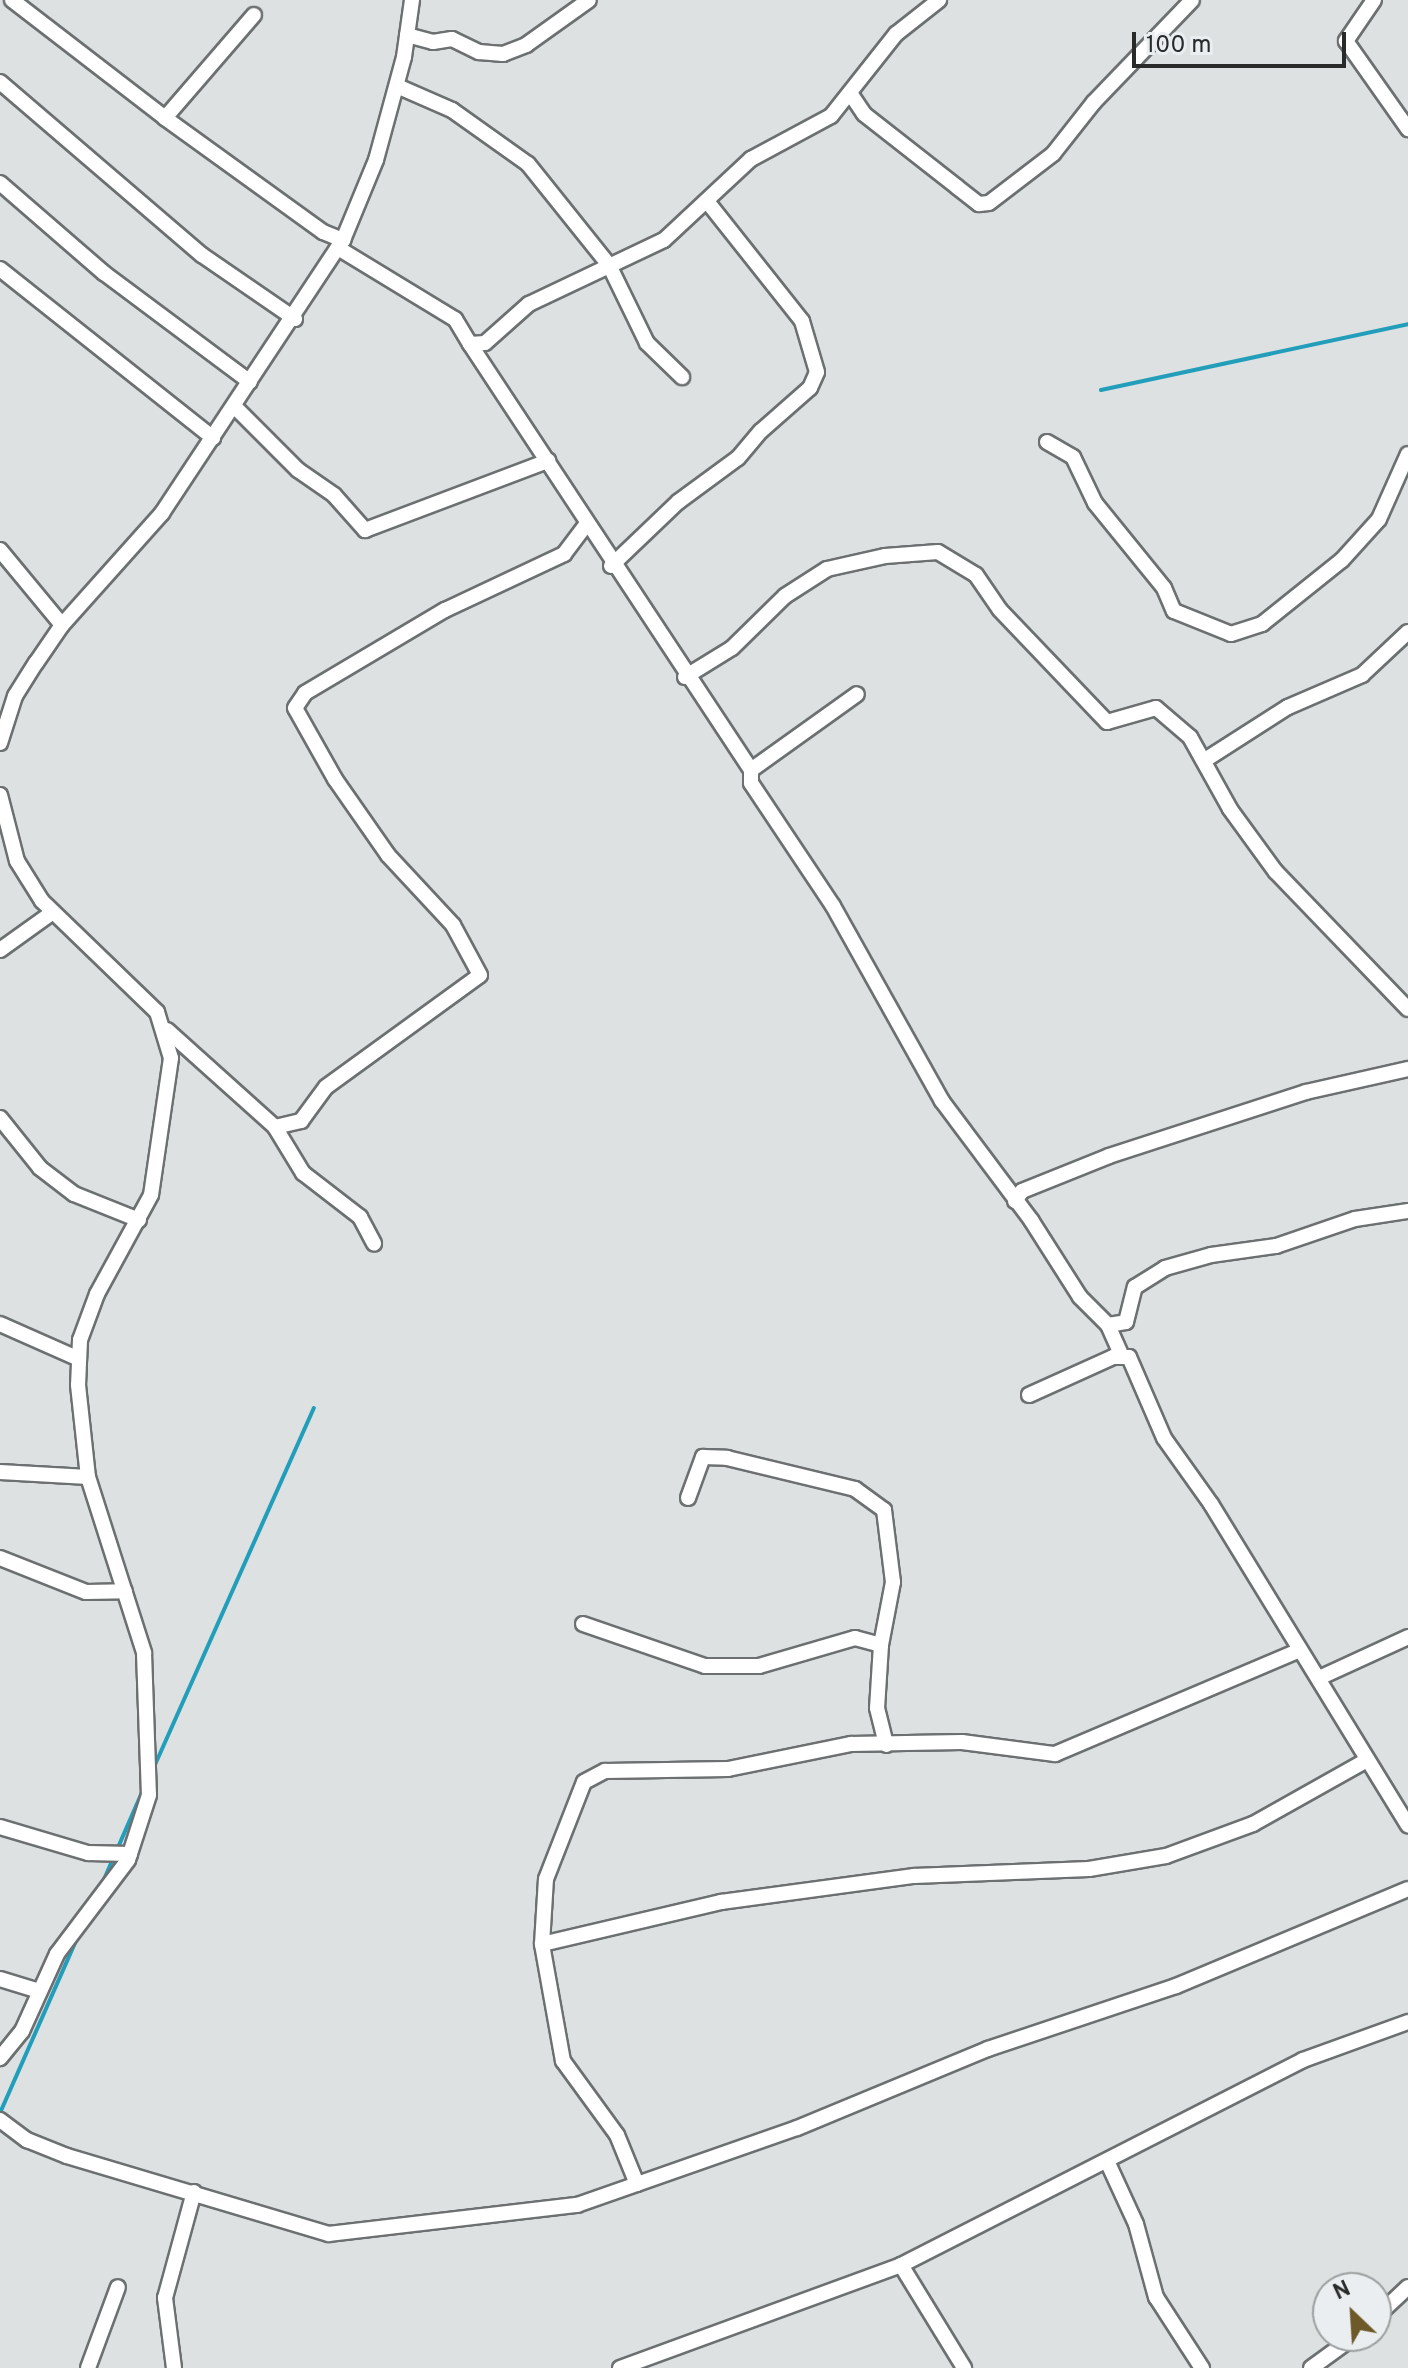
<!DOCTYPE html>
<style>
body{margin:0}
#map{position:relative;width:1408px;height:2368px;overflow:hidden;background:#dde1e2;font-family:Overpass,sans-serif}
div>[style]{position:absolute}
.stream>*{height:4px;margin:-2px;padding:0 2px;transform-origin:2px;border-radius:2px;background:#229eba}
.roads{filter:drop-shadow(2px 0 #6c7071) drop-shadow(-2px 0 #6c7071) drop-shadow(0 2px #6c7071) drop-shadow(0 -2px #6c7071)}
.minor>*{height:14px;margin:-7px;padding:0 7px;transform-origin:7px;border-radius:7px;background:#fff}
span{translate:-50% -50%;white-space:nowrap;text-align:center;line-height:1.15;-webkit-text-stroke:8px #eaeef0;paint-order:stroke}
.north{position:absolute;left:1312px;top:2272px;width:80px;height:80px;box-sizing:border-box;background:#eaeef0;border:2px solid #9da0a1;border-radius:50%;rotate:335deg;font-size:22px;font-weight:700;line-height:32px;text-align:center;color:#292b2b}
.north::after{content:'';display:block;margin:auto;width:28px;height:36px;background:#6e5a29;clip-path:polygon(50% 0,100% 100%,50% 72%,0 100%)}
.scale{position:absolute;left:1132px;top:32px;width:214px;height:36px;box-sizing:border-box;border:4px solid #292b2b;border-top:0;padding-left:10px;font-size:24px;line-height:28px;white-space:nowrap;color:#292b2b;-webkit-text-stroke:6px #eaeef0;paint-order:stroke}
</style>
<div id="map">
<div class="stream">
<div style="left:1101px;top:390px;width:314px;rotate:-12.1deg"></div>
<div style="left:154px;top:1767px;width:393px;rotate:-66deg"></div>
<div style="left:102px;top:1884px;width:103px;rotate:-66.4deg"></div>
<div style="left:0;top:2113px;width:193px;rotate:-66.2deg"></div>
</div>
<div class="roads">
<div class="minor">
<div style="left:12px;top:0;width:193px;rotate:37.6deg"></div>
<div style="left:165px;top:118px;width:195px;rotate:35.8deg"></div>
<div style="left:323px;top:232px;width:22px;rotate:22deg"></div>
<div style="left:1374px;top:0;width:50px;rotate:124.3deg"></div>
<div style="left:1346px;top:41px;width:108px;rotate:54.8deg"></div>
<div style="left:407px;top:35px;width:27px;rotate:15deg"></div>
<div style="left:433px;top:42px;width:19px;rotate:-9deg"></div>
<div style="left:452px;top:39px;width:30px;rotate:26deg"></div>
<div style="left:479px;top:52px;width:24px;rotate:5deg"></div>
<div style="left:503px;top:54px;width:25px;rotate:-21deg"></div>
<div style="left:526px;top:45px;width:77px;rotate:-35.5deg"></div>
<div style="left:0;top:82px;width:266px;rotate:40.6deg"></div>
<div style="left:202px;top:255px;width:113px;rotate:34.5deg"></div>
<div style="left:397px;top:86px;width:60px;rotate:23.6deg"></div>
<div style="left:452px;top:110px;width:93px;rotate:35.4deg"></div>
<div style="left:528px;top:164px;width:129px;rotate:51.3deg"></div>
<div style="left:609px;top:265px;width:87px;rotate:64deg"></div>
<div style="left:647px;top:343px;width:49px;rotate:44.2deg"></div>
<div style="left:850px;top:93px;width:25px;rotate:56deg"></div>
<div style="left:864px;top:114px;width:118px;rotate:38.1deg"></div>
<div style="left:957px;top:187px;width:28px;rotate:38deg"></div>
<div style="left:979px;top:204px;width:10px;rotate:-6deg"></div>
<div style="left:989px;top:203px;width:81px;rotate:-37.4deg"></div>
<div style="left:1053px;top:154px;width:66px;rotate:-51.7deg"></div>
<div style="left:1094px;top:102px;width:141px;rotate:-46.1deg"></div>
<div style="left:165px;top:118px;width:136px;rotate:-49.2deg"></div>
<div style="left:0;top:183px;width:138px;rotate:40.9deg"></div>
<div style="left:104px;top:273px;width:182px;rotate:36.7deg"></div>
<div style="left:338px;top:248px;width:137px;rotate:31.3deg"></div>
<div style="left:455px;top:319px;width:29px;rotate:59deg"></div>
<div style="left:470px;top:344px;width:15px;rotate:-4deg"></div>
<div style="left:485px;top:343px;width:59px;rotate:-41.6deg"></div>
<div style="left:529px;top:304px;width:149px;rotate:-25.4deg"></div>
<div style="left:664px;top:240px;width:119px;rotate:-43deg"></div>
<div style="left:751px;top:159px;width:91px;rotate:-28.3deg"></div>
<div style="left:831px;top:116px;width:105px;rotate:-51.6deg"></div>
<div style="left:896px;top:34px;width:55px;rotate:-38.3deg"></div>
<div style="left:0;top:269px;width:272px;rotate:38.4deg"></div>
<div style="left:470px;top:344px;width:510px;rotate:56.59deg"></div>
<div style="left:751px;top:770px;width:130px;rotate:-35.6deg"></div>
<div style="left:235px;top:407px;width:89px;rotate:45deg"></div>
<div style="left:298px;top:470px;width:44px;rotate:34.8deg"></div>
<div style="left:334px;top:495px;width:47px;rotate:48.5deg"></div>
<div style="left:365px;top:530px;width:196px;rotate:-20.7deg"></div>
<div style="left:1047px;top:442px;width:30px;rotate:30deg"></div>
<div style="left:1073px;top:457px;width:51px;rotate:64.4deg"></div>
<div style="left:1095px;top:503px;width:109px;rotate:50.9deg"></div>
<div style="left:1164px;top:588px;width:25px;rotate:67deg"></div>
<div style="left:1174px;top:611px;width:61px;rotate:22deg"></div>
<div style="left:1231px;top:634px;width:33px;rotate:-18deg"></div>
<div style="left:1262px;top:624px;width:102px;rotate:-38.7deg"></div>
<div style="left:1342px;top:560px;width:55px;rotate:-47.9deg"></div>
<div style="left:1379px;top:519px;width:71px;rotate:-66deg"></div>
<div style="left:0;top:550px;width:97px;rotate:50.4deg"></div>
<div style="left:611px;top:566px;width:93px;rotate:-43.7deg"></div>
<div style="left:678px;top:502px;width:74px;rotate:-36.3deg"></div>
<div style="left:738px;top:458px;width:35px;rotate:-50deg"></div>
<div style="left:761px;top:431px;width:65px;rotate:-41.3deg"></div>
<div style="left:810px;top:388px;width:17px;rotate:-66deg"></div>
<div style="left:817px;top:372px;width:53px;rotate:-106.4deg"></div>
<div style="left:802px;top:321px;width:153px;rotate:-128.4deg"></div>
<div style="left:685px;top:677px;width:55px;rotate:-31.7deg"></div>
<div style="left:732px;top:648px;width:74px;rotate:-44.5deg"></div>
<div style="left:785px;top:596px;width:50px;rotate:-32.7deg"></div>
<div style="left:827px;top:569px;width:59px;rotate:-12.6deg"></div>
<div style="left:885px;top:556px;width:53px;rotate:-4.3deg"></div>
<div style="left:938px;top:552px;width:44px;rotate:31.2deg"></div>
<div style="left:976px;top:575px;width:42px;rotate:55.6deg"></div>
<div style="left:1000px;top:610px;width:155px;rotate:46.3deg"></div>
<div style="left:1107px;top:722px;width:51px;rotate:-15.9deg"></div>
<div style="left:1156px;top:708px;width:45px;rotate:40.5deg"></div>
<div style="left:1190px;top:737px;width:82px;rotate:60.9deg"></div>
<div style="left:1230px;top:809px;width:78px;rotate:53.9deg"></div>
<div style="left:1276px;top:872px;width:190px;rotate:46.1deg"></div>
<div style="left:0;top:743px;width:49px;rotate:-72.3deg"></div>
<div style="left:15px;top:696px;width:39px;rotate:-58deg"></div>
<div style="left:36px;top:663px;width:46px;rotate:-55.6deg"></div>
<div style="left:62px;top:625px;width:150px;rotate:-48.2deg"></div>
<div style="left:162px;top:513px;width:328px;rotate:-56.5deg"></div>
<div style="left:343px;top:240px;width:87px;rotate:-67.6deg"></div>
<div style="left:376px;top:160px;width:107px;rotate:-74.8deg"></div>
<div style="left:404px;top:57px;width:58px;rotate:-82deg"></div>
<div style="left:1205px;top:760px;width:98px;rotate:-32.6deg"></div>
<div style="left:1288px;top:707px;width:81px;rotate:-23.4deg"></div>
<div style="left:1362px;top:675px;width:63px;rotate:-43.1deg"></div>
<div style="left:751px;top:770px;width:13px;rotate:90deg"></div>
<div style="left:751px;top:783px;width:148px;rotate:56.3deg"></div>
<div style="left:833px;top:906px;width:223px;rotate:60.8deg"></div>
<div style="left:942px;top:1101px;width:149px;rotate:53.2deg"></div>
<div style="left:1031px;top:1220px;width:91px;rotate:57.5deg"></div>
<div style="left:1080px;top:1297px;width:40px;rotate:45deg"></div>
<div style="left:1108px;top:1325px;width:32px;rotate:66deg"></div>
<div style="left:0;top:795px;width:68px;rotate:75.6deg"></div>
<div style="left:17px;top:861px;width:47px;rotate:58deg"></div>
<div style="left:42px;top:901px;width:160px;rotate:44deg"></div>
<div style="left:157px;top:1012px;width:48px;rotate:73.1deg"></div>
<div style="left:171px;top:1058px;width:138px;rotate:98.3deg"></div>
<div style="left:151px;top:1195px;width:113px;rotate:118.6deg"></div>
<div style="left:97px;top:1294px;width:49px;rotate:110.3deg"></div>
<div style="left:80px;top:1340px;width:45px;rotate:92.5deg"></div>
<div style="left:78px;top:1385px;width:93px;rotate:83.8deg"></div>
<div style="left:88px;top:1477px;width:185px;rotate:72.3deg"></div>
<div style="left:144px;top:1653px;width:142px;rotate:88deg"></div>
<div style="left:149px;top:1795px;width:68px;rotate:107.9deg"></div>
<div style="left:128px;top:1860px;width:118px;rotate:127.1deg"></div>
<div style="left:57px;top:1954px;width:85px;rotate:114.4deg"></div>
<div style="left:22px;top:2031px;width:35px;rotate:129deg"></div>
<div style="left:0;top:950px;width:65px;rotate:-35.6deg"></div>
<div style="left:167px;top:1030px;width:145px;rotate:41.9deg"></div>
<div style="left:275px;top:1127px;width:54px;rotate:58.7deg"></div>
<div style="left:303px;top:1173px;width:72px;rotate:37.7deg"></div>
<div style="left:360px;top:1217px;width:30px;rotate:62deg"></div>
<div style="left:0;top:1118px;width:64px;rotate:51.3deg"></div>
<div style="left:40px;top:1168px;width:43px;rotate:37.4deg"></div>
<div style="left:74px;top:1194px;width:70px;rotate:21.8deg"></div>
<div style="left:275px;top:1127px;width:27px;rotate:-13deg"></div>
<div style="left:301px;top:1121px;width:42px;rotate:-53.7deg"></div>
<div style="left:326px;top:1087px;width:190px;rotate:-36deg"></div>
<div style="left:480px;top:975px;width:57px;rotate:-118.4deg"></div>
<div style="left:453px;top:925px;width:96px;rotate:-132.9deg"></div>
<div style="left:388px;top:855px;width:93px;rotate:-124.9deg"></div>
<div style="left:335px;top:779px;width:81px;rotate:-119.4deg"></div>
<div style="left:295px;top:708px;width:18px;rotate:-56deg"></div>
<div style="left:305px;top:693px;width:163px;rotate:-30.7deg"></div>
<div style="left:445px;top:610px;width:132px;rotate:-25.2deg"></div>
<div style="left:564px;top:554px;width:36px;rotate:-53deg"></div>
<div style="left:1015px;top:1201px;width:12px;rotate:-55deg"></div>
<div style="left:1022px;top:1191px;width:94px;rotate:-21.9deg"></div>
<div style="left:1109px;top:1156px;width:207px;rotate:-18deg"></div>
<div style="left:1306px;top:1092px;width:105px;rotate:-12.7deg"></div>
<div style="left:0;top:1324px;width:86px;rotate:23.9deg"></div>
<div style="left:1108px;top:1325px;width:18px;rotate:-9deg"></div>
<div style="left:1126px;top:1322px;width:36px;rotate:-76deg"></div>
<div style="left:1135px;top:1287px;width:36px;rotate:-32deg"></div>
<div style="left:1165px;top:1268px;width:48px;rotate:-15.8deg"></div>
<div style="left:1211px;top:1255px;width:66px;rotate:-7.9deg"></div>
<div style="left:1276px;top:1246px;width:83px;rotate:-18.9deg"></div>
<div style="left:1355px;top:1219px;width:54px;rotate:-8.6deg"></div>
<div style="left:1029px;top:1395px;width:92px;rotate:-24.3deg"></div>
<div style="left:1113px;top:1357px;width:16px"></div>
<div style="left:1129px;top:1357px;width:88px;rotate:66.6deg"></div>
<div style="left:1164px;top:1438px;width:81px;rotate:54.5deg"></div>
<div style="left:1211px;top:1504px;width:377px;rotate:58.5deg"></div>
<div style="left:0;top:1472px;width:88px;rotate:3.3deg"></div>
<div style="left:688px;top:1498px;width:44px;rotate:-69.9deg"></div>
<div style="left:703px;top:1457px;width:24px;rotate:2deg"></div>
<div style="left:727px;top:1458px;width:132px;rotate:13.6deg"></div>
<div style="left:855px;top:1489px;width:36px;rotate:36deg"></div>
<div style="left:884px;top:1510px;width:73px;rotate:82.9deg"></div>
<div style="left:893px;top:1582px;width:64px;rotate:100.8deg"></div>
<div style="left:881px;top:1645px;width:63px;rotate:93.6deg"></div>
<div style="left:877px;top:1708px;width:38px;rotate:76deg"></div>
<div style="left:0;top:1558px;width:92px;rotate:21.6deg"></div>
<div style="left:86px;top:1592px;width:39px;rotate:-1deg"></div>
<div style="left:583px;top:1624px;width:129px;rotate:19deg"></div>
<div style="left:705px;top:1666px;width:54px"></div>
<div style="left:759px;top:1666px;width:100px;rotate:-16.3deg"></div>
<div style="left:855px;top:1638px;width:27px;rotate:15deg"></div>
<div style="left:1319px;top:1678px;width:98px;rotate:-24.7deg"></div>
<div style="left:0;top:1827px;width:92px;rotate:16.5deg"></div>
<div style="left:88px;top:1853px;width:42px;rotate:1.4deg"></div>
<div style="left:542px;top:1944px;width:184px;rotate:-13.2deg"></div>
<div style="left:721px;top:1902px;width:195px;rotate:-7.7deg"></div>
<div style="left:914px;top:1876px;width:175px;rotate:-2.3deg"></div>
<div style="left:1089px;top:1869px;width:78px;rotate:-9.6deg"></div>
<div style="left:1166px;top:1856px;width:93px;rotate:-20.2deg"></div>
<div style="left:1253px;top:1824px;width:131px;rotate:-29.3deg"></div>
<div style="left:0;top:1979px;width:41px;rotate:17.1deg"></div>
<div style="left:0;top:2120px;width:34px;rotate:37deg"></div>
<div style="left:27px;top:2140px;width:43px;rotate:21.8deg"></div>
<div style="left:67px;top:2156px;width:273px;rotate:16.6deg"></div>
<div style="left:329px;top:2234px;width:250px;rotate:-6.7deg"></div>
<div style="left:577px;top:2205px;width:233px;rotate:-19.3deg"></div>
<div style="left:797px;top:2128px;width:207px;rotate:-22.5deg"></div>
<div style="left:988px;top:2049px;width:198px;rotate:-18.5deg"></div>
<div style="left:1176px;top:1986px;width:251px;rotate:-22.7deg"></div>
<div style="left:1107px;top:2161px;width:69px;rotate:65.3deg"></div>
<div style="left:1136px;top:2224px;width:76px;rotate:74.7deg"></div>
<div style="left:1156px;top:2297px;width:85px;rotate:57.1deg"></div>
<div style="left:637px;top:2184px;width:53px;rotate:-112.2deg"></div>
<div style="left:617px;top:2135px;width:92px;rotate:-126.1deg"></div>
<div style="left:563px;top:2061px;width:119px;rotate:-100.2deg"></div>
<div style="left:542px;top:1944px;width:65px;rotate:-86.5deg"></div>
<div style="left:546px;top:1879px;width:104px;rotate:-68.6deg"></div>
<div style="left:584px;top:1782px;width:24px;rotate:-28deg"></div>
<div style="left:605px;top:1771px;width:123px;rotate:-0.9deg"></div>
<div style="left:728px;top:1769px;width:126px;rotate:-11.5deg"></div>
<div style="left:851px;top:1744px;width:111px;rotate:-1deg"></div>
<div style="left:962px;top:1742px;width:94px;rotate:7.4deg"></div>
<div style="left:1055px;top:1754px;width:266px;rotate:-23deg"></div>
<div style="left:901px;top:2265px;width:121px;rotate:58.5deg"></div>
<div style="left:1376px;top:2317px;width:44px;rotate:-43.2deg"></div>
<div style="left:88px;top:2368px;width:86px;rotate:-69.7deg"></div>
<div style="left:174px;top:2368px;width:71px;rotate:-97.3deg"></div>
<div style="left:165px;top:2298px;width:110px;rotate:-74.7deg"></div>
<div style="left:620px;top:2368px;width:299px;rotate:-20.1deg"></div>
<div style="left:901px;top:2265px;width:451px;rotate:-27deg"></div>
<div style="left:1303px;top:2060px;width:112px;rotate:-19.9deg"></div>
<div style="left:1311px;top:2368px;width:54px;rotate:-36deg"></div>
</div>
</div>
<div class="north">N</div>
<div class="scale">100 m</div>
</div>
